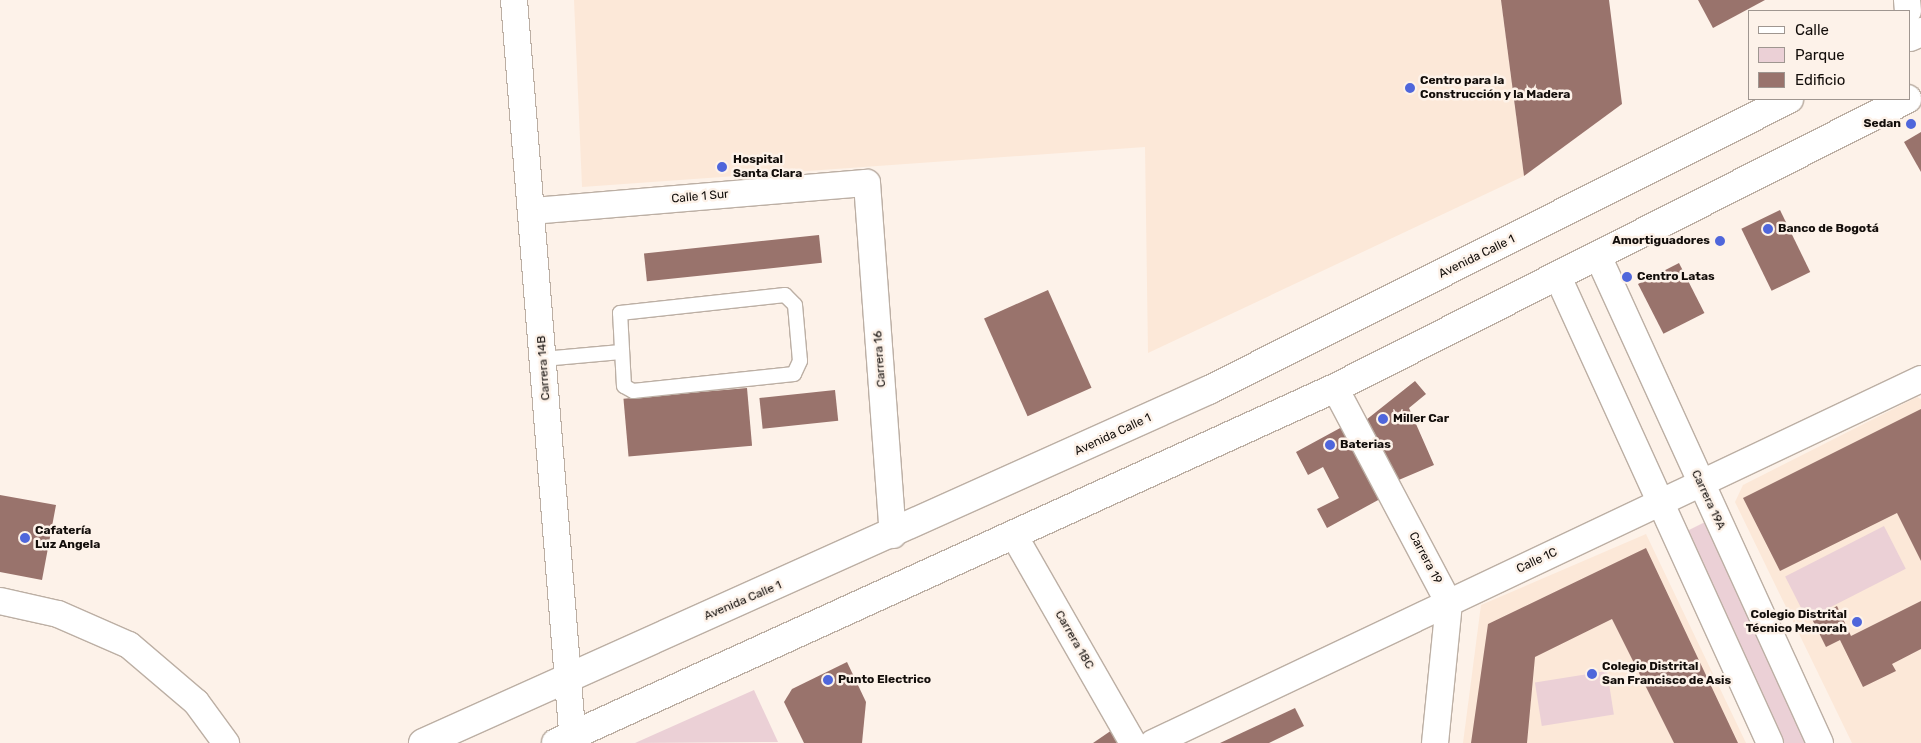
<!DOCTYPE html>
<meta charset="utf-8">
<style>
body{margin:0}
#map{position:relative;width:1921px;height:743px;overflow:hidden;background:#fdf2e9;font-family:Rubik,sans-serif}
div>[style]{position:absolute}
.built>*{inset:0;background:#fce8d8}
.green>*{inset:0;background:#ebd0d6;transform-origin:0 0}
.building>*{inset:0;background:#99736c;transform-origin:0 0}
.roads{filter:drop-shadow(1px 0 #bcafa4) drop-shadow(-1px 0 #bcafa4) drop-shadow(0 1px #bcafa4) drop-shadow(0 -1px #bcafa4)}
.service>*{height:14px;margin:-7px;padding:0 7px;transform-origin:7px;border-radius:7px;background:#fff}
.minor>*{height:26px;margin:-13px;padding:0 13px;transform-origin:13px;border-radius:13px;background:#fff}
.secondary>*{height:28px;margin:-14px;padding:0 14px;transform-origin:14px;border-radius:14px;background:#fff}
.dots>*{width:14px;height:14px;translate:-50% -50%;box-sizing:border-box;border:2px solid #fdf2e9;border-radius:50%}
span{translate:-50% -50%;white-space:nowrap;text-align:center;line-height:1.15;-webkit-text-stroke:5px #fdf2e9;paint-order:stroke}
.poi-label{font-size:12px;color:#120d0a;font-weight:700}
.left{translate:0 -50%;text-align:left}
.right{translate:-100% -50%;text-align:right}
.street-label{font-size:12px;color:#120d0a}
.legend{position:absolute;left:1748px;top:10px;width:162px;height:90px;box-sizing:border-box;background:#fdf2e9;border:1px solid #9f9690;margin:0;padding:6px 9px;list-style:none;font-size:15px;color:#120d0a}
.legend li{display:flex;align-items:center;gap:10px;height:25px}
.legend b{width:25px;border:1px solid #9f9690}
</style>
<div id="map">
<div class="built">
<div style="clip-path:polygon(574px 0,1501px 0,1524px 176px,1148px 353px,1145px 147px,582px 187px)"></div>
<div style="clip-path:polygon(1917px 397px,1921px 399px,1921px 743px,1852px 743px,1735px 502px,1743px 485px)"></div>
<div style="clip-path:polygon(1646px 534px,1746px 743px,1463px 743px,1481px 605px)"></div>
</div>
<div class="green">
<div style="clip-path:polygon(1707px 521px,1812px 743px,1781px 743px,1685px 532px)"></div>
<div style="left:1884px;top:526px;width:48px;height:111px;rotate:63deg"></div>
<div style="left:1607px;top:671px;width:44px;height:73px;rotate:81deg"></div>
<div style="clip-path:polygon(754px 690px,778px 742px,635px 743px)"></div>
</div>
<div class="building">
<div style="clip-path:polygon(1501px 0,1609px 0,1622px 104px,1524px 176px)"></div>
<div style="clip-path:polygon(1698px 0,1765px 0,1713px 28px)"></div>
<div style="clip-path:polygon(1921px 132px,1921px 172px,1904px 142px)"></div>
<div style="left:1780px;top:210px;width:69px;height:43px;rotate:64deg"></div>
<div style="left:819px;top:235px;width:28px;height:176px;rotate:84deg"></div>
<div style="left:1679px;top:263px;width:56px;height:46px;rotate:63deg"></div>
<div style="left:1048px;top:290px;width:107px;height:70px;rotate:66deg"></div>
<div style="clip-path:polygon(1415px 381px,1426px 394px,1409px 408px,1434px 465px,1394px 482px,1366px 420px)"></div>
<div style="left:747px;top:388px;width:58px;height:124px;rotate:85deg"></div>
<div style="left:835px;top:390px;width:31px;height:76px;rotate:84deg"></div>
<div style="clip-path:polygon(1921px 409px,1921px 561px,1897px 513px,1780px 571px,1743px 498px)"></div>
<div style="clip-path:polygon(1342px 427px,1380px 499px,1327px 528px,1317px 509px,1339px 498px,1323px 467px,1308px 475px,1296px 452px)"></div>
<div style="clip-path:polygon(0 495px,56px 505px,42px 580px,0 572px)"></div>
<div style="clip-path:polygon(1646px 548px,1738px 743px,1674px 743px,1612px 619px,1535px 657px,1527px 743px,1471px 743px,1488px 624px)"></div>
<div style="clip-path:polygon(1921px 601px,1921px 649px,1892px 664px,1896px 671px,1863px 687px,1840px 640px,1826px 647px,1812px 619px,1837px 606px,1851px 636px)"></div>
<div style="clip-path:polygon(847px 662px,866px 702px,862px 743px,804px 743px,784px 702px,792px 689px)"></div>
<div style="clip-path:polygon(1295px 708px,1304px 726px,1269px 743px,1220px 743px)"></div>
<div style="clip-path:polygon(1112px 730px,1125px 743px,1093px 743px)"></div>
</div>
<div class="roads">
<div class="service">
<div style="left:785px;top:295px;width:14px;rotate:45deg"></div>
<div style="left:795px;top:305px;width:56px;rotate:84.9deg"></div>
<div style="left:800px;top:361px;width:14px;rotate:115deg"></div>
<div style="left:794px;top:374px;width:162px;rotate:174deg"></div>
<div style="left:633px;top:391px;width:10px;rotate:-151deg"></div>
<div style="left:624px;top:386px;width:73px;rotate:-93.1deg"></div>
<div style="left:620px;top:313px;width:166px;rotate:-6.2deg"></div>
<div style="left:543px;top:359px;width:78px;rotate:-5.1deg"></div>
</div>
<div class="minor">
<div style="left:514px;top:0;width:745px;rotate:85.46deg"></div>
<div style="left:1907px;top:0;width:11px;rotate:85deg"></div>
<div style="left:532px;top:211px;width:336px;rotate:-4.8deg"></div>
<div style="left:867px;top:183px;width:353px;rotate:85.8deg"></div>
<div style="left:1598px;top:256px;width:535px;rotate:65.49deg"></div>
<div style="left:1558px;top:277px;width:512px;rotate:65.54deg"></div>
<div style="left:1335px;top:388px;width:243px;rotate:62.1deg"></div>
<div style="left:1449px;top:603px;width:141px;rotate:95.7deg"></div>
<div style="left:1015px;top:537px;width:237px;rotate:60.2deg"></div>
<div style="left:0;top:601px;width:59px;rotate:12.6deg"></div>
<div style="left:58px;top:614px;width:77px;rotate:23.6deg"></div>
<div style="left:129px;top:645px;width:88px;rotate:40.4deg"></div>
<div style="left:196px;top:702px;width:51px;rotate:53.8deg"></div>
<div style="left:1153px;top:743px;width:850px;rotate:-25.36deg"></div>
</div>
<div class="secondary">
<div style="left:1910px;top:37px;width:12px;rotate:-24deg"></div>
<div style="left:423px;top:743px;width:862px;rotate:-24.19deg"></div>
<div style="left:1209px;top:390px;width:649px;rotate:-26.64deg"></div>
<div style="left:556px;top:743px;width:856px;rotate:-24.5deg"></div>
<div style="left:1335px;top:388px;width:641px;rotate:-26.8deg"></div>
</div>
</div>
<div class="dots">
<div style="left:1410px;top:88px;background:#4f66db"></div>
<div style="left:1911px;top:124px;background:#4f66db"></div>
<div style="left:722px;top:167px;background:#4f66db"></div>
<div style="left:1768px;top:229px;background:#4f66db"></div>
<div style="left:1720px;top:241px;background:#4f66db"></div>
<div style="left:1627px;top:277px;background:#4f66db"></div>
<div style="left:1383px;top:419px;background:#4f66db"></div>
<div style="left:1330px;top:445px;background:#4f66db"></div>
<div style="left:25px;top:538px;background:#4f66db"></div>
<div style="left:1857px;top:622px;background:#4f66db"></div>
<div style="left:1592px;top:674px;background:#4f66db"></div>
<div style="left:828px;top:680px;background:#4f66db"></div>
</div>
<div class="poi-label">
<span class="left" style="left:1420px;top:88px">Centro para la<br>Construcción y la Madera</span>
<span class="right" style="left:1901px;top:124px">Sedan</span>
<span class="left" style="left:733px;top:167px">Hospital<br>Santa Clara</span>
<span class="left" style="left:1778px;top:229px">Banco de Bogotá</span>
<span class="right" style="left:1710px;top:241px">Amortiguadores</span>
<span class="left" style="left:1637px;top:277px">Centro Latas</span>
<span class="left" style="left:1393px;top:419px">Miller Car</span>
<span class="left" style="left:1340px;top:445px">Baterias</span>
<span class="left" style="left:35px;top:538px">Cafatería<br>Luz Angela</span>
<span class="right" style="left:1847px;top:622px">Colegio Distrital<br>Técnico Menorah</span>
<span class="left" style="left:1602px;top:674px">Colegio Distrital<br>San Francisco de Asis</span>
<span class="left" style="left:838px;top:680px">Punto Electrico</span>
</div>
<div class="street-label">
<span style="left:700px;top:197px;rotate:-5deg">Calle 1 Sur</span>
<span style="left:1477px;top:257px;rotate:-26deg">Avenida Calle 1</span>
<span style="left:880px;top:359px;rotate:-94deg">Carrera 16</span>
<span style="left:544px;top:368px;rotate:-94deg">Carrera 14B</span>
<span style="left:1113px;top:435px;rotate:-25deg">Avenida Calle 1</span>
<span style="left:1708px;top:500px;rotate:65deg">Carrera 19A</span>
<span style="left:1425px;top:558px;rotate:62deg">Carrera 19</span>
<span style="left:1537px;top:561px;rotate:-25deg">Calle 1C</span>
<span style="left:743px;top:601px;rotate:-23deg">Avenida Calle 1</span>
<span style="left:1074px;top:640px;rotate:60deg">Carrera 18C</span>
</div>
<ul class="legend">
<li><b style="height:6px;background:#fff"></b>Calle</li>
<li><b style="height:14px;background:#ebd0d6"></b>Parque</li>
<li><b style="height:14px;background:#99736c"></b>Edificio</li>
</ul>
</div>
